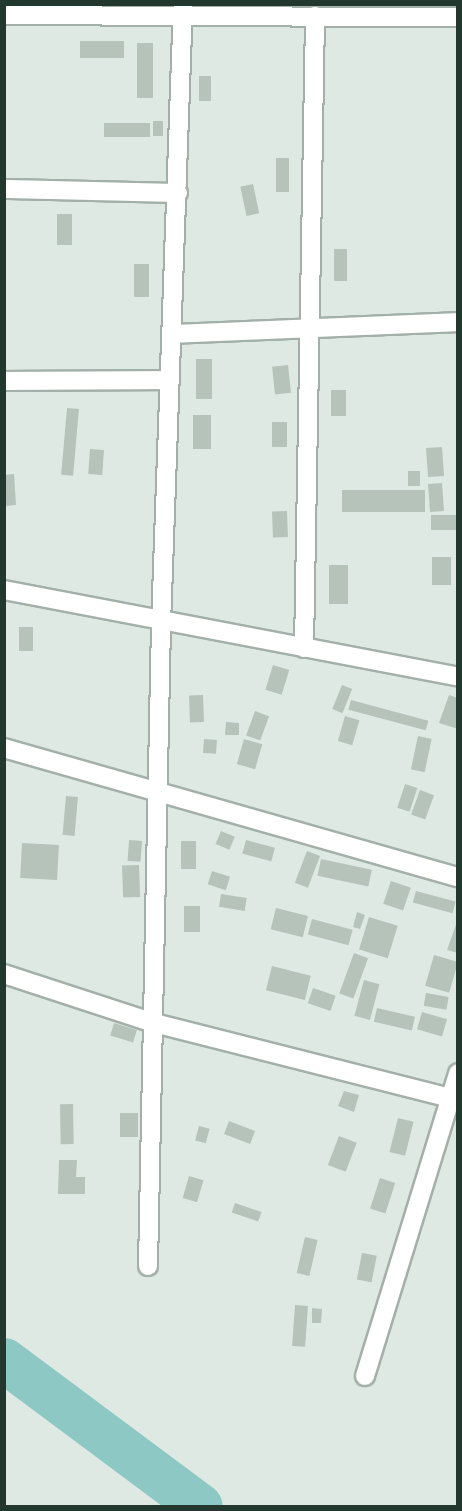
<!DOCTYPE html>
<style>
body{margin:0}
#map{position:relative;width:462px;height:1511px;overflow:hidden;background:#dfe9e3;font-family:Ubuntu,sans-serif}
div>[style]{position:absolute}
.river>*{height:45px;margin:-22.5px;padding:0 22.5px;transform-origin:22.5px;border-radius:22.5px;background:#8dc8c4}
.building>*{inset:0;background:#b5c3bb;transform-origin:0 0}
.roads{filter:drop-shadow(2px 0 #a3b0a9) drop-shadow(-2px 0 #a3b0a9) drop-shadow(0 2px #a3b0a9) drop-shadow(0 -2px #a3b0a9)}
.minor>*{height:18px;margin:-9px;padding:0 9px;transform-origin:9px;border-radius:9px;background:#fff}
span{translate:-50% -50%;white-space:nowrap;text-align:center;line-height:1.15;-webkit-text-stroke:4.5px #eff6f1;paint-order:stroke}
.frame{position:absolute;inset:0;border:6px solid #22372d;pointer-events:none}
</style>
<div id="map">
<div class="river">
<div style="left:4px;top:1360px;width:244px;rotate:36.7deg"></div>
</div>
<div class="building">
<div style="left:80px;top:41px;width:44px;height:17px"></div>
<div style="left:137px;top:43px;width:16px;height:55px"></div>
<div style="left:199px;top:76px;width:12px;height:25px"></div>
<div style="left:153px;top:121px;width:10px;height:15px"></div>
<div style="left:104px;top:123px;width:46px;height:14px"></div>
<div style="left:276px;top:158px;width:13px;height:34px"></div>
<div style="left:253px;top:184px;width:30px;height:13px;rotate:78deg"></div>
<div style="left:57px;top:214px;width:15px;height:31px"></div>
<div style="left:334px;top:249px;width:13px;height:32px"></div>
<div style="left:134px;top:264px;width:15px;height:33px"></div>
<div style="left:196px;top:359px;width:16px;height:40px"></div>
<div style="left:288px;top:365px;width:28px;height:16px;rotate:84deg"></div>
<div style="left:331px;top:390px;width:15px;height:26px"></div>
<div style="left:67px;top:408px;width:12px;height:67px;rotate:5deg"></div>
<div style="left:193px;top:415px;width:18px;height:34px"></div>
<div style="left:272px;top:422px;width:15px;height:25px"></div>
<div style="left:442px;top:447px;width:29px;height:16px;rotate:86deg"></div>
<div style="left:90px;top:449px;width:14px;height:25px;rotate:4deg"></div>
<div style="left:408px;top:471px;width:12px;height:15px"></div>
<div style="clip-path:polygon(14px 474px,16px 505px,4px 506px,4px 475px)"></div>
<div style="left:442px;top:483px;width:28px;height:14px;rotate:86deg"></div>
<div style="left:342px;top:490px;width:83px;height:22px"></div>
<div style="left:287px;top:511px;width:26px;height:15px;rotate:88deg"></div>
<div style="left:458px;top:515px;width:15px;height:27px;rotate:90deg"></div>
<div style="left:432px;top:557px;width:19px;height:28px"></div>
<div style="left:329px;top:565px;width:19px;height:39px"></div>
<div style="left:33px;top:627px;width:24px;height:14px;rotate:90deg"></div>
<div style="left:273px;top:665px;width:17px;height:26px;rotate:17deg"></div>
<div style="left:342px;top:685px;width:11px;height:26px;rotate:22deg"></div>
<div style="left:203px;top:695px;width:27px;height:14px;rotate:88deg"></div>
<div style="clip-path:polygon(449px 695px,458px 698px,458px 729px,439px 723px)"></div>
<div style="left:351px;top:700px;width:80px;height:10px;rotate:15deg"></div>
<div style="left:255px;top:711px;width:15px;height:26px;rotate:20deg"></div>
<div style="left:345px;top:716px;width:15px;height:26px;rotate:16deg"></div>
<div style="clip-path:polygon(226px 722px,239px 723px,239px 735px,225px 735px)"></div>
<div style="left:418px;top:736px;width:14px;height:34px;rotate:12deg"></div>
<div style="left:204px;top:739px;width:13px;height:14px;rotate:4deg"></div>
<div style="left:244px;top:739px;width:19px;height:26px;rotate:16deg"></div>
<div style="left:405px;top:784px;width:13px;height:25px;rotate:18deg"></div>
<div style="left:420px;top:790px;width:15px;height:26px;rotate:20deg"></div>
<div style="left:66px;top:796px;width:12px;height:39px;rotate:5deg"></div>
<div style="left:221px;top:831px;width:15px;height:14px;rotate:23deg"></div>
<div style="left:129px;top:840px;width:13px;height:21px;rotate:4deg"></div>
<div style="left:246px;top:840px;width:30px;height:14px;rotate:15deg"></div>
<div style="left:181px;top:841px;width:15px;height:28px"></div>
<div style="left:22px;top:843px;width:37px;height:35px;rotate:3deg"></div>
<div style="left:307px;top:851px;width:14px;height:34px;rotate:21deg"></div>
<div style="left:321px;top:859px;width:52px;height:17px;rotate:12deg"></div>
<div style="left:139px;top:865px;width:32px;height:17px;rotate:88deg"></div>
<div style="left:212px;top:871px;width:19px;height:14px;rotate:18deg"></div>
<div style="left:391px;top:881px;width:21px;height:24px;rotate:19deg"></div>
<div style="left:416px;top:891px;width:41px;height:12px;rotate:15deg"></div>
<div style="left:221px;top:894px;width:26px;height:13px;rotate:9deg"></div>
<div style="left:184px;top:906px;width:16px;height:26px"></div>
<div style="left:276px;top:908px;width:33px;height:22px;rotate:14deg"></div>
<div style="clip-path:polygon(357px 912px,365px 915px,360px 929px,353px 927px)"></div>
<div style="left:369px;top:917px;width:30px;height:34px;rotate:17deg"></div>
<div style="left:312px;top:919px;width:42px;height:16px;rotate:15deg"></div>
<div style="clip-path:polygon(458px 919px,458px 953px,447px 950px)"></div>
<div style="left:354px;top:953px;width:15px;height:43px;rotate:20deg"></div>
<div style="left:434px;top:955px;width:25px;height:32px;rotate:16deg"></div>
<div style="left:272px;top:966px;width:40px;height:25px;rotate:14deg"></div>
<div style="left:364px;top:980px;width:16px;height:37px;rotate:15deg"></div>
<div style="left:313px;top:988px;width:24px;height:16px;rotate:19deg"></div>
<div style="left:426px;top:993px;width:23px;height:13px;rotate:10deg"></div>
<div style="left:377px;top:1008px;width:39px;height:14px;rotate:13deg"></div>
<div style="left:422px;top:1012px;width:26px;height:18px;rotate:16deg"></div>
<div style="left:114px;top:1023px;width:24px;height:13px;rotate:17deg"></div>
<div style="clip-path:polygon(344px 1091px,359px 1095px,354px 1112px,338px 1106px)"></div>
<div style="left:73px;top:1104px;width:40px;height:13px;rotate:89deg"></div>
<div style="left:120px;top:1113px;width:18px;height:24px"></div>
<div style="left:398px;top:1118px;width:16px;height:35px;rotate:14deg"></div>
<div style="left:229px;top:1121px;width:28px;height:14px;rotate:21deg"></div>
<div style="left:199px;top:1126px;width:11px;height:15px;rotate:15deg"></div>
<div style="left:339px;top:1136px;width:19px;height:31px;rotate:21deg"></div>
<div style="clip-path:polygon(59px 1160px,77px 1160px,76px 1177px,85px 1177px,85px 1194px,58px 1194px)"></div>
<div style="left:189px;top:1176px;width:15px;height:23px;rotate:16deg"></div>
<div style="left:380px;top:1178px;width:16px;height:32px;rotate:18deg"></div>
<div style="left:235px;top:1203px;width:28px;height:10px;rotate:19deg"></div>
<div style="left:305px;top:1237px;width:13px;height:37px;rotate:13deg"></div>
<div style="left:362px;top:1253px;width:15px;height:27px;rotate:11deg"></div>
<div style="left:295px;top:1305px;width:13px;height:41px;rotate:4deg"></div>
<div style="clip-path:polygon(312px 1308px,322px 1309px,321px 1323px,312px 1323px)"></div>
</div>
<div class="roads">
<div class="minor">
<div style="left:4px;top:15px;width:454px;rotate:0.3deg"></div>
<div style="left:4px;top:189px;width:174px;rotate:1.3deg"></div>
<div style="left:172px;top:334px;width:286px;rotate:-2.4deg"></div>
<div style="left:4px;top:381px;width:166px;rotate:-0.3deg"></div>
<div style="left:4px;top:590px;width:462px;rotate:10.8deg"></div>
<div style="left:304px;top:648px;width:632px;rotate:-89deg"></div>
<div style="left:4px;top:748px;width:472px;rotate:15.9deg"></div>
<div style="left:4px;top:974px;width:158px;rotate:18.1deg"></div>
<div style="left:154px;top:1023px;width:314px;rotate:14.2deg"></div>
<div style="left:148px;top:1266px;width:642px;rotate:-88.84deg"></div>
<div style="left:161px;top:624px;width:620px;rotate:-87.97deg"></div>
<div style="left:365px;top:1376px;width:317px;rotate:-72.9deg"></div>
</div>
</div>
<div class="frame"></div>
</div>
